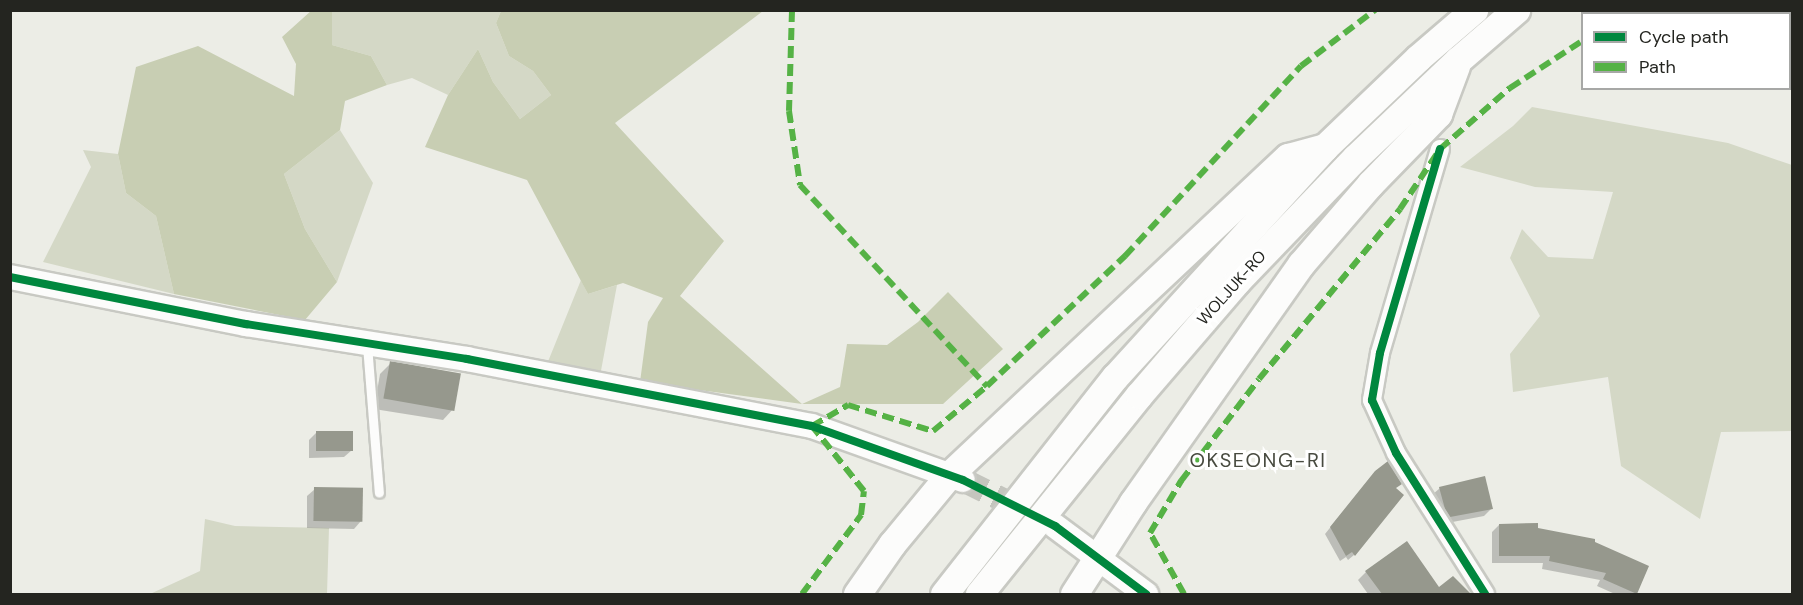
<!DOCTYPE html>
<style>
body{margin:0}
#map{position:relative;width:1803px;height:605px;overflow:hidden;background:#ecede6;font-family:"DM Sans",sans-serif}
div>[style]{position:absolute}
.green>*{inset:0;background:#d4d8c6}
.forest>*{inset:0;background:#c8ceb3}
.shadow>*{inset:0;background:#0003}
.building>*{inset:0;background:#96988d;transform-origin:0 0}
.secondary-tunnel>*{height:24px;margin-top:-12px;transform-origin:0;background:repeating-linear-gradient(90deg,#c4c5be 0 24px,transparent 0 36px)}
.roads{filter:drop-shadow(2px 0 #c8c9c3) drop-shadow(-2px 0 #c8c9c3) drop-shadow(0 2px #c8c9c3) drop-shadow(0 -2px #c8c9c3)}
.lane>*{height:9px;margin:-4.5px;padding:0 4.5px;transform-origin:4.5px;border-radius:4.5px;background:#fcfcfb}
.street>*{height:18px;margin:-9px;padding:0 9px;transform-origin:9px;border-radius:9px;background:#fcfcfb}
.secondary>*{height:24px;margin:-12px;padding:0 12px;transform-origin:12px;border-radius:12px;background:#fcfcfb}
.primary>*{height:27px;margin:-13.5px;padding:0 13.5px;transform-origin:13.5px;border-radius:13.5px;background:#fcfcfb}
.quiet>*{height:6px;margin-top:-3px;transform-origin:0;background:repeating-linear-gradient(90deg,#55b245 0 12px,transparent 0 18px)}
.cycleway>*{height:8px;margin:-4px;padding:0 4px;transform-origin:4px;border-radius:4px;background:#00873e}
span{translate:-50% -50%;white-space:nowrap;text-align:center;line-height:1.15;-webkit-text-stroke:6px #fff;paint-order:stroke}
.street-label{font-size:16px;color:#242520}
.quarter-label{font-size:20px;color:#484b40;letter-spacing:1.5px}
.frame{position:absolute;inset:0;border:12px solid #242520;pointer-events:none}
.legend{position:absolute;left:1581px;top:12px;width:210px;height:78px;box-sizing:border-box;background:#fff;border:2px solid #a7a8a6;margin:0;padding:8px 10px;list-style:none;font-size:18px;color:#242520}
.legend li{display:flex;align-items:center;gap:12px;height:30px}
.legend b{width:30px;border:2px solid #a7a8a6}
</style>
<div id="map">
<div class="green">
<div style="clip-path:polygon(332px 11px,501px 11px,496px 23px,509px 56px,533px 71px,551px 95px,520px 119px,493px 82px,478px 49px,448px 95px,412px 78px,387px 85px,371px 56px,332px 45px)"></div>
<div style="clip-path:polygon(1532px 107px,1728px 143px,1792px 165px,1792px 431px,1721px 432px,1700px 519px,1621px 466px,1608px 377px,1513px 392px,1510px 354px,1540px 316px,1510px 258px,1522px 229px,1548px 257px,1593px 259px,1613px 192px,1535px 187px,1460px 167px,1513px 126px)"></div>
<div style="clip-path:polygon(340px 130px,373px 183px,337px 282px,305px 229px,284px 174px)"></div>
<div style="clip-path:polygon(83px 150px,118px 154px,126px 193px,156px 216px,174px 294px,43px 262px,91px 167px)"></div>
<div style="clip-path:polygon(581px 280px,588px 294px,617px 285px,600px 376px,547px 364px)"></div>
<div style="clip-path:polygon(205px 519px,235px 526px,329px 528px,327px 594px,150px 594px,200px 571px)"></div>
</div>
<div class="forest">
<div style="clip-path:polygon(312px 10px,332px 11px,332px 45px,371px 56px,387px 85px,345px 101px,340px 130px,284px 174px,305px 229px,337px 282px,305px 320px,174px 294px,156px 216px,126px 193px,118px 154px,136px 67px,198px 46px,294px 96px,296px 64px,282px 37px)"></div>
<div style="clip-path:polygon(501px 11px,763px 11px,615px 123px,724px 241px,680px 296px,802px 404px,840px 387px,847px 344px,887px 345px,918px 322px,948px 292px,1003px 349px,943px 404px,802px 404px,640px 382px,648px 322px,663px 298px,623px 283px,588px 294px,527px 180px,425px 147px,448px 95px,478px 49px,493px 82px,520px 119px,551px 95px,533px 71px,509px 56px,496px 23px)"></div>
</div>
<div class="shadow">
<div style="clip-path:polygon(391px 363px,454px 408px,443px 420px,374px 409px,380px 374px)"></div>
<div style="clip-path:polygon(316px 433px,352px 450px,344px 457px,309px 458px,309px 440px)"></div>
<div style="clip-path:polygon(1370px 478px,1402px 495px,1354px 555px,1348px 560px,1346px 557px,1340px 561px,1325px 534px)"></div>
<div style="clip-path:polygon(1440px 488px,1492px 508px,1484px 516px,1442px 524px,1432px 495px)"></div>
<div style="clip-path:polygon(315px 489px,361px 521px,354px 529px,307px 528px,307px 496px)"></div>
<div style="clip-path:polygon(1499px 525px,1593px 540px,1636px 593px,1615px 594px,1597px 586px,1600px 580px,1542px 569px,1543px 563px,1492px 563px,1492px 532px)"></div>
<div style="clip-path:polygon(1366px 572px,1438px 589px,1452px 578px,1468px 594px,1368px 594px,1358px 580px)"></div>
</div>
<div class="building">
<div style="left:390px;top:361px;width:72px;height:38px;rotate:10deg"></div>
<div style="left:316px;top:431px;width:37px;height:20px"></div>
<div style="clip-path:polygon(1388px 461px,1402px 484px,1396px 488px,1404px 495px,1355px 556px,1352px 552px,1346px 556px,1330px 527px,1375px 471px)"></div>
<div style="clip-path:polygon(1485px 476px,1493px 509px,1450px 517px,1445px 509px,1439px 487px)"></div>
<div style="left:314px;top:487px;width:49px;height:34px;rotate:1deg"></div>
<div style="clip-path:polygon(1538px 523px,1538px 528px,1595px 539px,1595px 542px,1649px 566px,1637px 594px,1603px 579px,1606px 573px,1549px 561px,1550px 556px,1499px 556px,1499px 524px)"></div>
<div style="clip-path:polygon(1407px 541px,1439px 587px,1453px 576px,1471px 594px,1382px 594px,1365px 571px)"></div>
</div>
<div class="secondary-tunnel">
<div style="left:963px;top:480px;width:74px;rotate:26.6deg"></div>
</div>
<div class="roads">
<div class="lane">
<div style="left:367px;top:345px;width:148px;rotate:85.4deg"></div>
</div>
<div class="street">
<div style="left:1440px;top:149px;width:213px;rotate:106.4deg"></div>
<div style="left:1380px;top:353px;width:48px;rotate:99.7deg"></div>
<div style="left:1372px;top:400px;width:58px;rotate:65.6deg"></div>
<div style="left:1396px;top:453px;width:167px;rotate:57.7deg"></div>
</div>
<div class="secondary">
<div style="left:10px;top:277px;width:241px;rotate:11.3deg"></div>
<div style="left:246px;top:324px;width:224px;rotate:9deg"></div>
<div style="left:467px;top:359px;width:351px;rotate:11deg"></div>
<div style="left:812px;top:426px;width:160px;rotate:19.7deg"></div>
<div style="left:1055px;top:526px;width:114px;rotate:36.8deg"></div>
</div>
<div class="primary">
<div style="left:857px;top:594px;width:61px;rotate:-55deg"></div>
<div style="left:892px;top:544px;width:89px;rotate:-50.4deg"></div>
<div style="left:949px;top:475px;width:465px;rotate:-43.2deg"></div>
<div style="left:1288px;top:157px;width:38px;rotate:-15deg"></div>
<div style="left:944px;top:594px;width:276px;rotate:-51.8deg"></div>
<div style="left:1115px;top:377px;width:311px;rotate:-47.6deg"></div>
<div style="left:1325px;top:147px;width:129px;rotate:-43.7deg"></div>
<div style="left:1418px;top:58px;width:74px;rotate:-40.6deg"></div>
<div style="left:979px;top:594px;width:255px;rotate:-51.2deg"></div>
<div style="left:1139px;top:395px;width:150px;rotate:-49.3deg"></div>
<div style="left:1237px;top:281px;width:170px;rotate:-46.2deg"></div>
<div style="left:1355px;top:158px;width:142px;rotate:-43.6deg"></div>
<div style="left:1458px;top:60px;width:77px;rotate:-40.8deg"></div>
<div style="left:1074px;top:594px;width:109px;rotate:-57.3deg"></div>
<div style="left:1133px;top:502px;width:291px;rotate:-54.8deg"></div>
<div style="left:1301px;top:264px;width:106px;rotate:-49.2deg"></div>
<div style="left:1370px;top:184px;width:98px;rotate:-45.8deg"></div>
<div style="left:1438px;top:114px;width:51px;rotate:-69.4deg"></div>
</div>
</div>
<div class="quiet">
<div style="left:792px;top:10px;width:101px;rotate:91.7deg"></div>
<div style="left:789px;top:111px;width:75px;rotate:81.5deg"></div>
<div style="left:800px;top:185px;width:275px;rotate:47.1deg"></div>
<div style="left:1622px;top:14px;width:4px;rotate:-63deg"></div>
<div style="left:802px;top:594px;width:99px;rotate:-53.2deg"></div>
<div style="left:861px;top:515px;width:24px;rotate:-83deg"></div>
<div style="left:864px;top:491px;width:83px;rotate:-128.7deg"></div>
<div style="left:812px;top:426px;width:42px;rotate:-30.3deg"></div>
<div style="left:848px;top:405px;width:89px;rotate:17deg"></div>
<div style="left:933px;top:431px;width:70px;rotate:-39.8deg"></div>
<div style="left:987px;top:386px;width:190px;rotate:-43.3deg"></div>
<div style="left:1125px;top:256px;width:259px;rotate:-47.2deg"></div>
<div style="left:1301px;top:66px;width:93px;rotate:-37.1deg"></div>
<div style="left:1184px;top:594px;width:70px;rotate:-119.1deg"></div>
<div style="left:1150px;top:533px;width:61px;rotate:-59.2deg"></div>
<div style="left:1181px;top:481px;width:128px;rotate:-52.6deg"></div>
<div style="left:1259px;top:379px;width:221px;rotate:-50.3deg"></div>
<div style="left:1400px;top:209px;width:72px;rotate:-56.3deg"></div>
<div style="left:1440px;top:149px;width:93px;rotate:-41.1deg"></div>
<div style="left:1510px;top:88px;width:86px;rotate:-33.1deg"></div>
</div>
<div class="cycleway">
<div style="left:1440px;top:149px;width:213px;rotate:106.4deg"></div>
<div style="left:1380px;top:353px;width:48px;rotate:99.7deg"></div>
<div style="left:1372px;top:400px;width:58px;rotate:65.6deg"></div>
<div style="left:1396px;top:453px;width:167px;rotate:57.7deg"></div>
<div style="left:10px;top:277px;width:241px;rotate:11.3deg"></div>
<div style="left:246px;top:324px;width:224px;rotate:9deg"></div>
<div style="left:467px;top:359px;width:351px;rotate:11deg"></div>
<div style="left:812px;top:426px;width:160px;rotate:19.7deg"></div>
<div style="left:963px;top:480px;width:103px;rotate:26.6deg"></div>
<div style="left:1055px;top:526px;width:114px;rotate:36.8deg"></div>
</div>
<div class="street-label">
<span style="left:1232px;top:288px;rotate:-48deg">WOLJUK-RO</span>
</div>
<div class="quarter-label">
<span style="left:1258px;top:460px">OKSEONG-RI</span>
</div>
<div class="frame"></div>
<ul class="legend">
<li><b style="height:8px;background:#00873e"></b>Cycle path</li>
<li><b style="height:8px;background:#55b245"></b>Path</li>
</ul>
</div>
